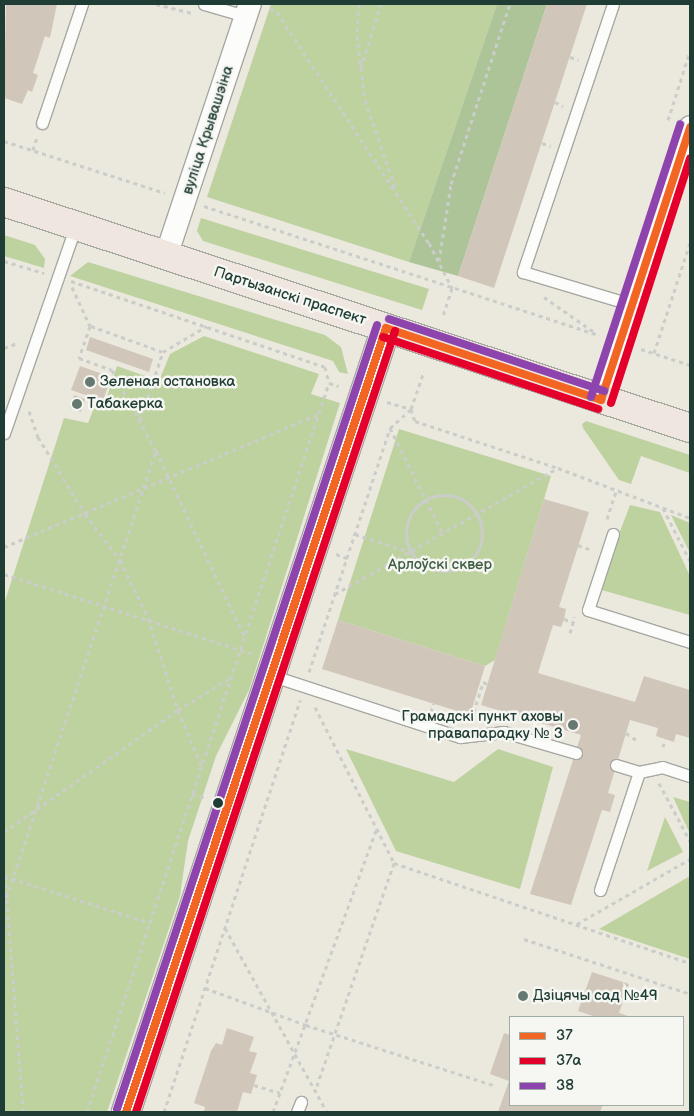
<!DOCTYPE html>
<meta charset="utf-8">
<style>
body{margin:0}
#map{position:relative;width:694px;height:1116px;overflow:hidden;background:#ebe8de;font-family:"Balsamiq Sans",sans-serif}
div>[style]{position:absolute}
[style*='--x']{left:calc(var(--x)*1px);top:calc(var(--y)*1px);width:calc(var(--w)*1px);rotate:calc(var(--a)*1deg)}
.green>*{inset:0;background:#bed29f}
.forest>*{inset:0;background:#adc499}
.building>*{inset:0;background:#d1c6ba}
.path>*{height:3px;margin-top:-1.5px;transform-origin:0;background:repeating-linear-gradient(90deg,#cbcdca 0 4px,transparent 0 8px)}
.path>.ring{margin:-1.5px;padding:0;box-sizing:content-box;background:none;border:3px solid #cbcdca;border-radius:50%}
.roads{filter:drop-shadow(1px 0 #a6a8a2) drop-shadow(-1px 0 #a6a8a2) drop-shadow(0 1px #a6a8a2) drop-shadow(0 -1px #a6a8a2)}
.service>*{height:11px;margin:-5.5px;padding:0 5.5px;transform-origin:5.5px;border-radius:5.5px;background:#fcfcfa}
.minor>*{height:22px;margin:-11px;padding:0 11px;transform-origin:11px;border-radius:11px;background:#fcfcfa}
.tertiary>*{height:28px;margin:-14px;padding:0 14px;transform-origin:14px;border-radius:14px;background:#fcfcfa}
.primary>*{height:28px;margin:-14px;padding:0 14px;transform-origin:14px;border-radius:14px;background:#eee6df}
.bus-1>*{height:8px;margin:-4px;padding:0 4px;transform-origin:4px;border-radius:4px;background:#f26522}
.bus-2>*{height:8px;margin:-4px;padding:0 4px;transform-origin:4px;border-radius:4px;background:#e4002b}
.bus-3>*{height:8px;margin:-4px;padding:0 4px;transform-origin:4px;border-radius:4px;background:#8e44ad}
.dots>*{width:14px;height:14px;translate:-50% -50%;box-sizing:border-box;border:2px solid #f6f6f2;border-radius:50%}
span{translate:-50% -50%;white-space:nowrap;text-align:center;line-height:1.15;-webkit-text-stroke:5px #f6f6f2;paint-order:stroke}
.street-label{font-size:15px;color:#1f3d34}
.poi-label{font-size:15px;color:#1f3d34}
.left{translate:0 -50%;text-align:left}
.right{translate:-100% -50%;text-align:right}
.park-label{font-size:15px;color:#3e5e42}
.frame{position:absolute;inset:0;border:5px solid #1f3d34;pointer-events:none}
.legend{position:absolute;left:509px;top:1016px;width:175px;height:90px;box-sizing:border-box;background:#f6f6f2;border:1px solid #a0aca6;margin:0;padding:6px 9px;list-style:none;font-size:15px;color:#1f3d34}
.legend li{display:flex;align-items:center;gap:10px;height:25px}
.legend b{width:25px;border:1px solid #a0aca6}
</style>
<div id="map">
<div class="green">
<div style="clip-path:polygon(271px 4px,497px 4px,409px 262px,207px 197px)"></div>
<div style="clip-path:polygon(201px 218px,429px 289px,422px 310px,203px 241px,197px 231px)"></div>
<div style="clip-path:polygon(4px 235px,35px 245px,45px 259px,44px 268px,4px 256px)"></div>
<div style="clip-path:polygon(88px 262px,325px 335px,341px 347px,348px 374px,339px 372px,333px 361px,70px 276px)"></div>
<div style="clip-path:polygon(204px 336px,319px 374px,311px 394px,340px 403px,249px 690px,216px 756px,188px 841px,180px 896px,107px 1112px,4px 1112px,4px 604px,64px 418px,88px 423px,96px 403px,104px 406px,117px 366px,159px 381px,170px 354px)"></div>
<div style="clip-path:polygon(586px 421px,690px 455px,690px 473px,641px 456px,631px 484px,619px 480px,583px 428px,582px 424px)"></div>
<div style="clip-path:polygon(399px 429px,551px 476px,495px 660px,485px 666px,338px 620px)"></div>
<div style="clip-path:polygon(630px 505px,660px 512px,690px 576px,690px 615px,598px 589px)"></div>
<div style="clip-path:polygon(671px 515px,690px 523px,690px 553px)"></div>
<div style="clip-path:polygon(346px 749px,454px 782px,498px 749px,553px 767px,520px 889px,396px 851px)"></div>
<div style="clip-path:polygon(673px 797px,690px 802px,690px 834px)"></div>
<div style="clip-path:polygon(665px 817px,683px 852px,647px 871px)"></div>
<div style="clip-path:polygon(690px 876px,690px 959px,599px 929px)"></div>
</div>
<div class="forest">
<div style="clip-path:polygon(497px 4px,547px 4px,458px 276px,409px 262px)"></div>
</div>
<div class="building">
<div style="clip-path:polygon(6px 4px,57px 4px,50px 38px,45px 36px,33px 73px,38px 75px,32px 92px,28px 90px,22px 104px,4px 98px)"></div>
<div style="clip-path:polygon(547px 4px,587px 4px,494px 288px,458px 276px)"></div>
<div style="clip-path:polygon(90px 337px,153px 359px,149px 372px,86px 350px)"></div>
<div style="clip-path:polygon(80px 366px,111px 377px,103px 401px,71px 390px)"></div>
<div style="clip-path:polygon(74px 395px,85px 399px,81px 412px,70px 408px)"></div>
<div style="clip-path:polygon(544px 499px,589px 512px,559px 607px,566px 609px,564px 619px,561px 627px,553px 625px,538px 673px,635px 702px,644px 676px,690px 690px,690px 738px,676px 734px,674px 742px,656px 736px,658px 728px,630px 720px,608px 793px,615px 795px,610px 812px,602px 810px,571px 905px,530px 894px,581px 735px,481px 705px)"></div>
<div style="clip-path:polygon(338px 620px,485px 666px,470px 715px,322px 669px)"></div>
<div style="clip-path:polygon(592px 972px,629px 984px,619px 1013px,631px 1017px,596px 1017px,578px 1011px)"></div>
<div style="clip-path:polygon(227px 1028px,254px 1037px,249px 1051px,257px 1053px,250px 1073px,257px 1075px,251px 1094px,243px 1092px,237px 1112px,204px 1112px,205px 1107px,194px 1103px,211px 1051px,216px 1043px,222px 1045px)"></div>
<div style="clip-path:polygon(504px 1033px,510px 1035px,510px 1105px,603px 1105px,600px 1112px,498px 1112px,509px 1081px,490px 1074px)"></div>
</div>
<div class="path">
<div style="--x:156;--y:4;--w:36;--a:14"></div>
<div style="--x:359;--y:4;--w:32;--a:94"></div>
<div style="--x:357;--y:36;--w:64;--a:82.9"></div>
<div style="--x:365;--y:100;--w:95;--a:71"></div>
<div style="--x:270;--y:9;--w:8;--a:23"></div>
<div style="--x:277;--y:12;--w:277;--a:56.7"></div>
<div style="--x:429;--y:243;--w:51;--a:62.9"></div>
<div style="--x:452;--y:288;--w:28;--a:108"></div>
<div style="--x:570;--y:57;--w:9;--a:18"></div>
<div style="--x:361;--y:68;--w:67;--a:-72.6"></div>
<div style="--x:555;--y:102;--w:9;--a:27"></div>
<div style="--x:668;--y:120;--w:72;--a:-72.3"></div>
<div style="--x:4;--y:141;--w:169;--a:17.9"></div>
<div style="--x:542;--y:143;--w:9;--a:18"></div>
<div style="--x:33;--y:150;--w:14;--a:-73"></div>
<div style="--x:204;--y:206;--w:416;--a:18.1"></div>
<div style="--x:4;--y:261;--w:42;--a:16.7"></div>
<div style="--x:439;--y:261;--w:78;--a:-81.1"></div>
<div style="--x:451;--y:184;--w:189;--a:-71.9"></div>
<div style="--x:71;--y:281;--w:268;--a:18.7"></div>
<div style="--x:325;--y:367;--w:16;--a:76"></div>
<div style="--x:329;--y:383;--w:10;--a:17"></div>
<div style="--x:72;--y:287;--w:43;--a:65.2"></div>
<div style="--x:90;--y:326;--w:34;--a:109"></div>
<div style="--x:79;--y:358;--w:35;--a:20"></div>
<div style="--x:112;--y:370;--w:92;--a:61.5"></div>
<div style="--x:156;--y:451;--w:207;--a:64.5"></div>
<div style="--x:544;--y:297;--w:61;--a:35"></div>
<div style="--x:91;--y:326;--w:77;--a:19.9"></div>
<div style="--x:4;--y:348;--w:14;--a:-21"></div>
<div style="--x:641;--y:349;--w:52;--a:18.1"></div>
<div style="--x:654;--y:353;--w:116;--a:-71.9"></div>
<div style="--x:387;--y:402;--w:25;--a:16"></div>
<div style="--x:411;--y:409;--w:13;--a:72"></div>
<div style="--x:415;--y:421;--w:151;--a:18.2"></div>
<div style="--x:558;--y:468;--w:141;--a:20.7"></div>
<div style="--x:29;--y:411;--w:28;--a:71"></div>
<div style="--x:38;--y:437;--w:90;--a:58.6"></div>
<div style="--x:85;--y:514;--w:58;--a:52.7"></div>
<div style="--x:120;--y:560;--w:64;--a:64.2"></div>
<div style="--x:148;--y:618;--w:97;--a:71.9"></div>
<div style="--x:178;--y:710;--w:60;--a:67.3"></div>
<div style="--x:140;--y:420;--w:72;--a:-71.3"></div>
<div style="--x:163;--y:352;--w:51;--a:-30.6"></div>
<div style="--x:390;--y:428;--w:119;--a:63.4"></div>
<div class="ring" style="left:406px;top:495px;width:73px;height:73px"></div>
<div style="--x:663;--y:508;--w:59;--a:63"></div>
<div style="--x:607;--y:519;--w:29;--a:-72"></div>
<div style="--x:355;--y:534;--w:58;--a:18.1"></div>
<div style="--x:578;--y:545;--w:15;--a:20"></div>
<div style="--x:4;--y:547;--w:340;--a:-22.9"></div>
<div style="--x:336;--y:554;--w:12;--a:20"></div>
<div style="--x:4;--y:574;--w:262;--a:17.8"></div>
<div style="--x:335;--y:594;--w:256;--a:-29.5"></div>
<div style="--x:564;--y:619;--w:10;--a:17"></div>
<div style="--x:570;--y:633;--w:17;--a:-73"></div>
<div style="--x:309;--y:672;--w:257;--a:-71.6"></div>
<div style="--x:390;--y:428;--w:28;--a:-42"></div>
<div style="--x:411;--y:409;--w:40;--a:-71.1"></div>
<div style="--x:315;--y:707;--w:175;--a:63.1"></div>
<div style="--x:394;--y:863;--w:241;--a:109.1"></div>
<div style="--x:431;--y:712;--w:9;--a:-72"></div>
<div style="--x:471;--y:720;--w:40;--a:-72"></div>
<div style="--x:483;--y:682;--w:5;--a:22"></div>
<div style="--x:626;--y:733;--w:14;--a:34"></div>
<div style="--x:663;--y:747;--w:8;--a:-76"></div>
<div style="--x:659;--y:783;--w:66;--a:61.9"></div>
<div style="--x:192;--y:794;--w:15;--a:16"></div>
<div style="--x:4;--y:832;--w:213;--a:-35"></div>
<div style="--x:178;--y:710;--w:60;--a:-31.3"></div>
<div style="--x:394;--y:863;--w:312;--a:18.7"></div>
<div style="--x:4;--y:876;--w:153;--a:17.8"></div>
<div style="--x:5;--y:876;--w:237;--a:85.6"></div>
<div style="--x:4;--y:905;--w:479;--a:-71.5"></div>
<div style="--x:577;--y:924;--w:130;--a:-29.9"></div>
<div style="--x:225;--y:928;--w:210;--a:61"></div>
<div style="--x:524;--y:939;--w:175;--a:18.3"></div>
<div style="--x:205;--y:988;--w:108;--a:20.1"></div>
<div style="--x:306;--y:1025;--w:196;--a:17.8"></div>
<div style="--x:254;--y:1085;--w:27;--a:17"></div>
<div style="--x:87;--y:1112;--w:768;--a:-71.64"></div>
<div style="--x:164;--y:1112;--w:434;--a:-71.7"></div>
<div style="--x:273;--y:1112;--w:300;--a:-69.9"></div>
</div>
<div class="roads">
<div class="service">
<div style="--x:204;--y:4;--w:43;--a:16.3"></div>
<div style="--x:613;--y:4;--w:283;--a:108.6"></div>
<div style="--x:523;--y:272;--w:115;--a:16.7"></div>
<div style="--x:42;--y:123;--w:126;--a:-71.4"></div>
<div style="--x:4;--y:433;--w:220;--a:-70.9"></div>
<div style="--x:613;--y:534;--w:80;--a:108.2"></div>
<div style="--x:588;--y:610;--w:107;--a:17.4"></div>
<div style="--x:270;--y:675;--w:200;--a:18.1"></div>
<div style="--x:460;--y:737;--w:44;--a:-6.5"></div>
<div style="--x:504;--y:732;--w:75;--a:16.3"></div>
<div style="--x:616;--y:765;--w:24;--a:17"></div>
<div style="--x:639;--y:772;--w:24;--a:-12"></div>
<div style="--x:662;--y:767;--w:29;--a:18"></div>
<div style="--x:600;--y:890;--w:124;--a:-71.7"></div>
<div style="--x:297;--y:1112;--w:11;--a:-68"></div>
</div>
<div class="minor">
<div style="--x:166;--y:256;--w:266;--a:-71.6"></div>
<div style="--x:601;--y:400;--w:287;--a:-71.9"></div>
</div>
<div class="tertiary">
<div style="--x:126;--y:1112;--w:826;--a:-71.65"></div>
</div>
<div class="primary">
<div style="--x:4;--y:202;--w:722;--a:18.23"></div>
</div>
</div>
<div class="bus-1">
<div style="--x:386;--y:328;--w:227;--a:18.5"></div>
<div style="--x:601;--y:400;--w:287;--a:-71.9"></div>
<div style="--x:126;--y:1112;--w:826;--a:-71.65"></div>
</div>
<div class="bus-2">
<div style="--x:383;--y:337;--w:227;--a:18.5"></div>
<div style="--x:611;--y:403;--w:257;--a:-72.1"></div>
<div style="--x:136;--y:1112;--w:823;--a:-71.65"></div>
</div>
<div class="bus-3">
<div style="--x:389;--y:319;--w:227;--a:18.5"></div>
<div style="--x:591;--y:397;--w:287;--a:-71.9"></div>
<div style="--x:117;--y:1109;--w:826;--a:-71.65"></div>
</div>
<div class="dots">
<div style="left:90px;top:382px;background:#667970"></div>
<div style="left:77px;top:404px;background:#667970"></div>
<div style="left:573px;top:725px;background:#667970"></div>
<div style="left:218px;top:803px;background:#1f3d34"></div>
<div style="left:523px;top:996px;background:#667970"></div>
</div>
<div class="street-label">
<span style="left:208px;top:130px;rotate:-72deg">вуліца Крывашэіна</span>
<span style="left:290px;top:296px;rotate:18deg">Партызанскі праспект</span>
</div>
<div class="poi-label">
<span class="left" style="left:100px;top:382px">Зеленая остановка</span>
<span class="left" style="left:87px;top:404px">Табакерка</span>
<span class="right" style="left:563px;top:725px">Грамадскі пункт аховы<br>правапарадку № 3</span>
<span class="left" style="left:533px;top:996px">Дзіцячы сад №49</span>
</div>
<div class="park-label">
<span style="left:440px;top:565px">Арлоўскі сквер</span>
</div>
<div class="frame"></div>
<ul class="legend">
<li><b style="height:6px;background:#f26522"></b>37</li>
<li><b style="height:6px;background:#e4002b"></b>37а</li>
<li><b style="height:6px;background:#8e44ad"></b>38</li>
</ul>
</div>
